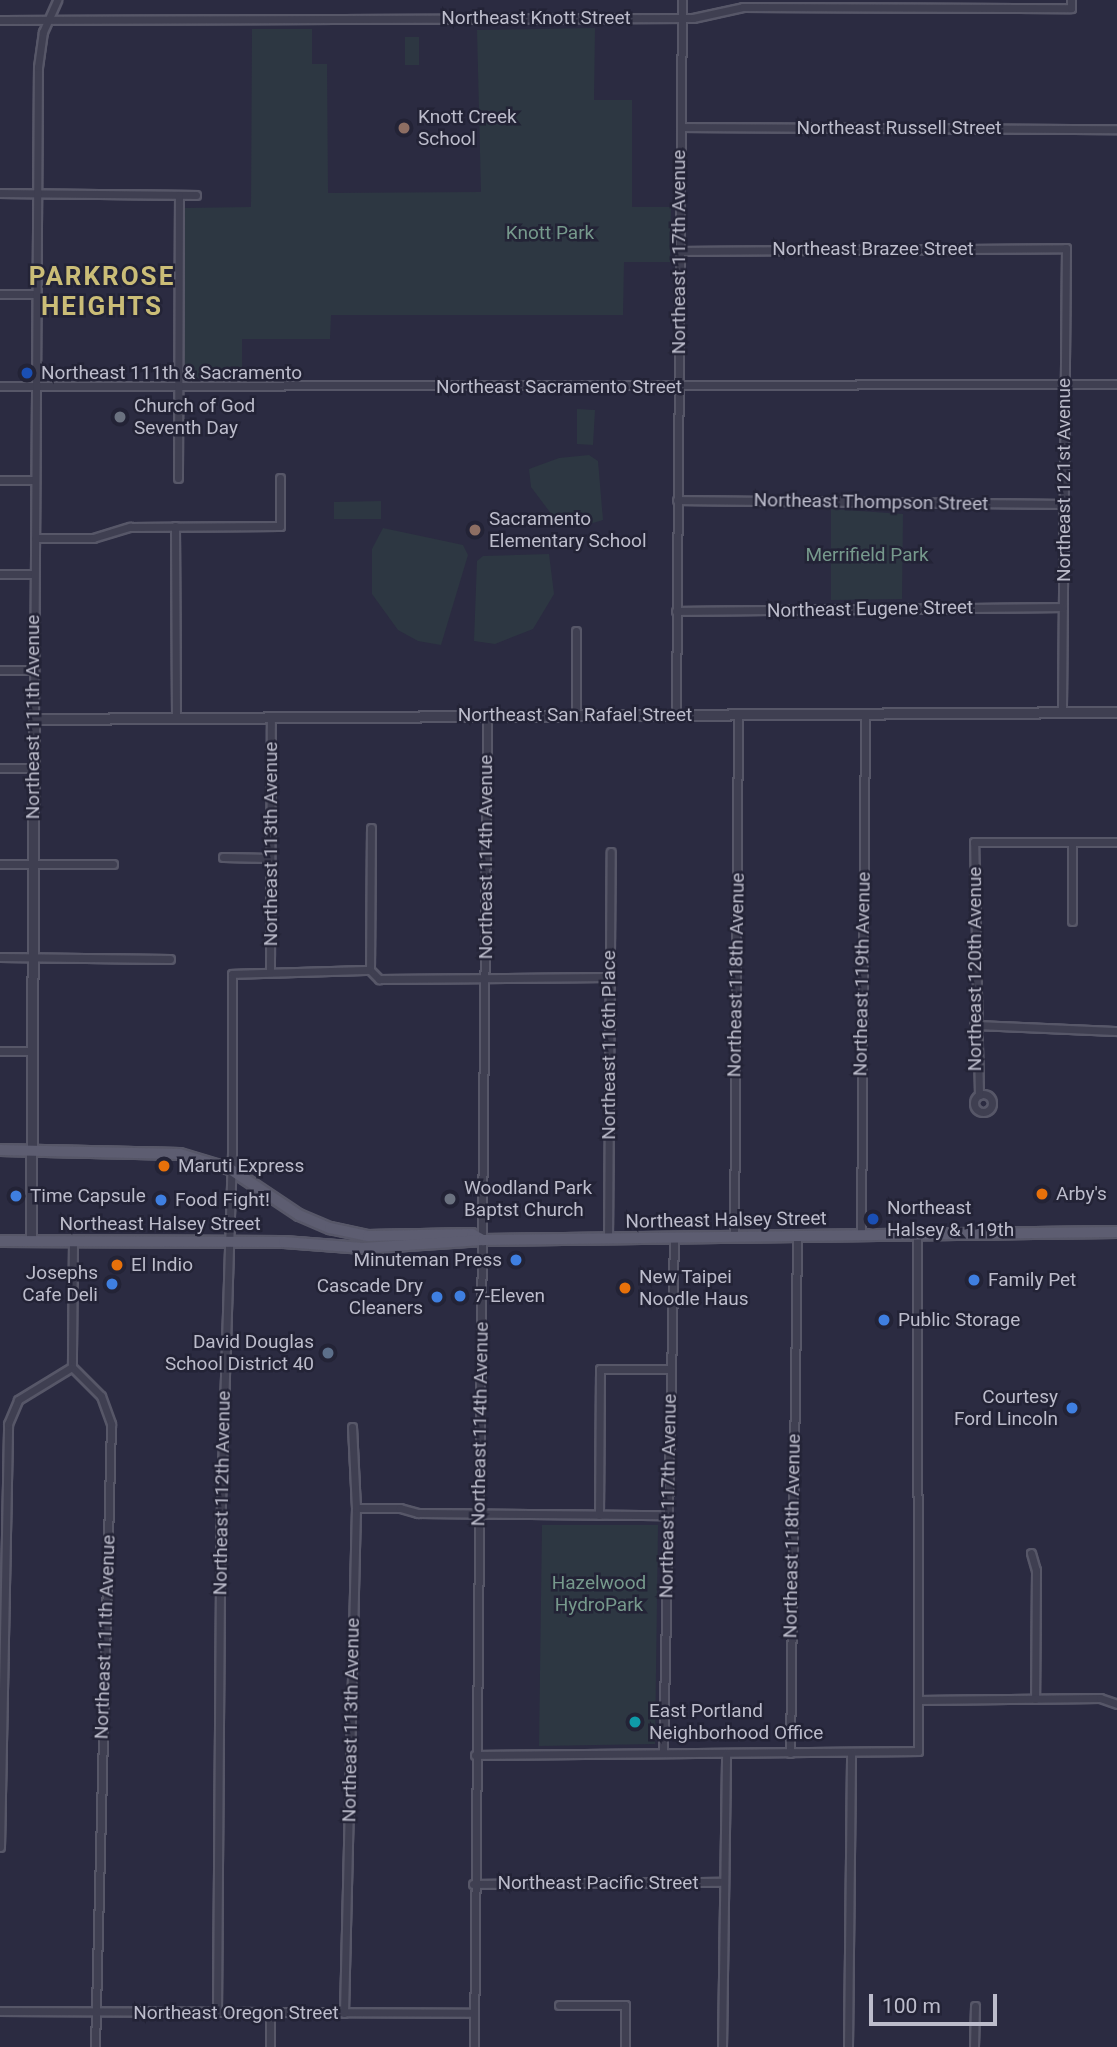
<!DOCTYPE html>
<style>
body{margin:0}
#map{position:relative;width:1117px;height:2047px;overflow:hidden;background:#2b2b41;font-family:Roboto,sans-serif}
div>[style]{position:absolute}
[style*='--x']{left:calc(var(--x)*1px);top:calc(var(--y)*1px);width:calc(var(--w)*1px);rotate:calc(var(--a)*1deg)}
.green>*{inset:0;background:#2d3742}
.roads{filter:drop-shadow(2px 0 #575768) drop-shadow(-2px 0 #575768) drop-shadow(0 2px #575768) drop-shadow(0 -2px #575768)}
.minor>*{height:7px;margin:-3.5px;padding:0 3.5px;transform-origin:3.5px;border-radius:3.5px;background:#3f3f51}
.minor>.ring{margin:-3.5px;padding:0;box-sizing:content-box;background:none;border:7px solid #3f3f51;border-radius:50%}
.tertiary>*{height:9px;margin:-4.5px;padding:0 4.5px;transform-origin:4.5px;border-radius:4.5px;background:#3f3f51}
.primary>*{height:10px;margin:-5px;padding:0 5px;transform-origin:5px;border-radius:5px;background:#5d5d71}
.dots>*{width:19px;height:19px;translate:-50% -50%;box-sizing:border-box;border:4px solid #232336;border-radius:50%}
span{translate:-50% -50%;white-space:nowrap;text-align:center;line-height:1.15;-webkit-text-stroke:5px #232336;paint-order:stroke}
.street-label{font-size:19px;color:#bcbccb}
.poi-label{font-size:19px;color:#bcbccb}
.left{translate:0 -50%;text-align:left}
.right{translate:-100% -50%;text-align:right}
.park-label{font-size:19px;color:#76998c}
.district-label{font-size:26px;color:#cbbd77;font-weight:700;letter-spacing:2px}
.scale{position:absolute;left:869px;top:1994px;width:128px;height:32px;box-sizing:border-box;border:4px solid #bcbccb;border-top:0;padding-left:9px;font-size:21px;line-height:24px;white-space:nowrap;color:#bcbccb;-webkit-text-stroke:5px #232336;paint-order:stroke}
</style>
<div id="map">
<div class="green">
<div style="clip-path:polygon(595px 28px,594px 100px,632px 100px,632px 207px,671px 207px,670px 262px,624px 262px,623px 315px,331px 315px,330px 339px,242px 339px,242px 378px,183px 378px,184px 208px,251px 207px,252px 29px,312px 29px,312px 64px,327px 64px,328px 193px,481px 192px,477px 30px)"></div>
<div style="clip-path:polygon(405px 37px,419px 37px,419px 65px,405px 65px)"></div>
<div style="clip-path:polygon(577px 409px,595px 410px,593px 445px,577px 444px)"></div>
<div style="clip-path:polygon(589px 455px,598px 461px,603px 520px,586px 525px,552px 515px,531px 487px,529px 469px,559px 458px)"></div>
<div style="clip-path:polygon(381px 501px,381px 519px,334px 519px,334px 502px)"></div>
<div style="clip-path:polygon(831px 509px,903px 514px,902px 599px,831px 600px)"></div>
<div style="clip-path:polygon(383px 528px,463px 545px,468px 555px,441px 645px,418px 641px,398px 630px,372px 594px,372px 549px)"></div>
<div style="clip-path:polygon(549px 554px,554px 594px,533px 629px,495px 644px,474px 641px,477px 561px,483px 556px)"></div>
<div style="clip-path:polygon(542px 1525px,658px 1525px,655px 1744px,539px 1746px)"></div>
</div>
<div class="roads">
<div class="minor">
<div style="--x:0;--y:20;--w:693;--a:-0.17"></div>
<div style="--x:693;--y:18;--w:51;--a:-12.4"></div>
<div style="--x:743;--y:7;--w:328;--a:0.2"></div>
<div style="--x:1071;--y:8;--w:8;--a:-90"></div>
<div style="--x:681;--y:127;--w:436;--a:0.3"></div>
<div style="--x:0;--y:193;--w:196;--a:0.6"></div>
<div style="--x:680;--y:251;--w:386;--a:-0.4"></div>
<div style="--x:1066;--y:248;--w:464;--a:90.5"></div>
<div style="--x:0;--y:294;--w:36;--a:0"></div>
<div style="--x:0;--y:386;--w:1117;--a:-0.1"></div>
<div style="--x:178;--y:478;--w:283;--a:-89.8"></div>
<div style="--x:0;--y:480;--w:35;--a:0"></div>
<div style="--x:677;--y:500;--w:387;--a:0.6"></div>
<div style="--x:175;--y:526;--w:192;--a:89.7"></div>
<div style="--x:35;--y:538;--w:58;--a:0"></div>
<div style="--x:93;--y:538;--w:39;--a:-17"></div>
<div style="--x:130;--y:527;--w:150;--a:-0.4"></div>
<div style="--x:280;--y:526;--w:48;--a:-90"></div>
<div style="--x:0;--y:574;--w:34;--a:0"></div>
<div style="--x:676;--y:611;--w:387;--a:-0.6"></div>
<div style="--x:576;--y:631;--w:84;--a:90"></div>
<div style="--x:0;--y:670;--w:34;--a:0"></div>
<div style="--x:676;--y:714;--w:714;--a:-89.52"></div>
<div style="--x:34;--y:719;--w:652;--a:-89.65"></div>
<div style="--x:38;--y:67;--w:35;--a:-82"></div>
<div style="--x:43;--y:32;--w:35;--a:-66"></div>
<div style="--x:0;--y:768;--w:33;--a:0"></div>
<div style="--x:1072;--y:842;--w:79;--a:90"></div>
<div style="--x:223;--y:857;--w:47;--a:1.2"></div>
<div style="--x:0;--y:864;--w:113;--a:0"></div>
<div style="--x:0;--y:957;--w:170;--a:0.7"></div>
<div style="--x:270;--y:970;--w:253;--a:-89.8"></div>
<div style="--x:370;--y:970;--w:13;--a:45"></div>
<div style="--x:379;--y:979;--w:230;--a:-0.5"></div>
<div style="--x:370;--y:970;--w:142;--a:-89.6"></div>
<div style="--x:974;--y:1025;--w:143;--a:2.4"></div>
<div style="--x:0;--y:1051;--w:31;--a:0"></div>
<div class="ring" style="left:974px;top:1094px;width:11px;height:11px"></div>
<div style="--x:979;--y:1095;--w:253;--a:-91.1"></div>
<div style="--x:974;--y:842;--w:143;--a:0"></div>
<div style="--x:861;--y:1235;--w:522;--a:-89.56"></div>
<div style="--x:734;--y:1237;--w:523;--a:-89.56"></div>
<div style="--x:608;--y:1239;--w:387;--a:-89.6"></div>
<div style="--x:73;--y:1241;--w:126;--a:90.5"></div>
<div style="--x:72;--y:1367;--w:41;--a:45"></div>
<div style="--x:101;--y:1396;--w:30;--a:70"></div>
<div style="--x:111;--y:1424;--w:623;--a:91.47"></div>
<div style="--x:356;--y:1508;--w:44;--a:0"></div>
<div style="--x:400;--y:1508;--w:19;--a:16"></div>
<div style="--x:418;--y:1513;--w:250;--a:0.5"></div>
<div style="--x:599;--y:1515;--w:146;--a:-89.6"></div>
<div style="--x:600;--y:1369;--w:69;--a:0"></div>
<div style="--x:1031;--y:1553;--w:18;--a:74"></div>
<div style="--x:1036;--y:1570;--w:129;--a:90.4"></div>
<div style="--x:918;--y:1700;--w:182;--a:-0.6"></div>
<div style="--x:1100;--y:1698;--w:18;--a:19"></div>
<div style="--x:663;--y:1753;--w:515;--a:-88.78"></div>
<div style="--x:790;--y:1753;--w:517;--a:-89.22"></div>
<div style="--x:475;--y:1755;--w:443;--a:-0.5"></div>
<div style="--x:918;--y:1751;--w:516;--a:-90.11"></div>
<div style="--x:0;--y:1847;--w:423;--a:-88.9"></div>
<div style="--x:8;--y:1424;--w:26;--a:-67"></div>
<div style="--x:18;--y:1400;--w:63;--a:-31.4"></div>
<div style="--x:473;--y:1884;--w:251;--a:-0.5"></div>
<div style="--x:559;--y:2005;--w:66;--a:0"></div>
<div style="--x:625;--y:2005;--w:42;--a:90"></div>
<div style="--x:0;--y:2011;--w:473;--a:0.2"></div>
<div style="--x:217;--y:2012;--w:477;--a:-89.6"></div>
<div style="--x:220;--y:1535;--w:383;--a:-88.2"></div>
<div style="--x:232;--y:1152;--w:178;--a:-90"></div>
<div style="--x:232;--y:974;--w:138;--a:-1.7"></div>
<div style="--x:344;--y:2013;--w:505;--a:-88.64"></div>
<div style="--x:356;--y:1508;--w:81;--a:-92.8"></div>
<div style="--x:270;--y:2047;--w:35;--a:-90"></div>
<div style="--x:474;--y:2047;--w:1331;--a:-89.44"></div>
<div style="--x:722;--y:2047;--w:294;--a:-89.2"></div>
<div style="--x:848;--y:2047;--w:295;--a:-89.4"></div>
<div style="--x:974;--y:2047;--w:41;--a:-88.6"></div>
</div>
<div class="tertiary">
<div style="--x:31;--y:1241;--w:522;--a:-89.67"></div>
<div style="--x:34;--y:719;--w:1083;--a:-0.37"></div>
</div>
<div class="primary">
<div style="--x:0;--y:1150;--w:180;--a:1.3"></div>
<div style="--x:180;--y:1154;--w:52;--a:16.7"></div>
<div style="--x:230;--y:1169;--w:83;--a:33.7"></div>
<div style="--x:299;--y:1215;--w:34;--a:23"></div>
<div style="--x:330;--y:1228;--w:39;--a:12"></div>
<div style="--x:368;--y:1236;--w:104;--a:-1.1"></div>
<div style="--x:472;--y:1234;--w:13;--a:29"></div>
<div style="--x:0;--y:1241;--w:284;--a:0.2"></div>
<div style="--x:284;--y:1242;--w:79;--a:4.3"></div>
<div style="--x:363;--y:1248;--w:120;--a:-3.8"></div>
<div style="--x:483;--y:1240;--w:634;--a:-0.72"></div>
</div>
</div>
<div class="dots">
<div style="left:404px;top:128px;background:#8d6e63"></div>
<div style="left:27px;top:373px;background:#1a4fb4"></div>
<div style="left:120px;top:417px;background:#6b7280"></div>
<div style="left:475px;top:530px;background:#8d6e63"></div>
<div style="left:164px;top:1166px;background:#e8710a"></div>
<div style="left:1042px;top:1194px;background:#e8710a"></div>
<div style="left:16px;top:1196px;background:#3f7fe0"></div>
<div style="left:450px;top:1199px;background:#6b7280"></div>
<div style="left:161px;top:1200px;background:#3f7fe0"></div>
<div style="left:873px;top:1219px;background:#1a4fb4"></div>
<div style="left:516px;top:1260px;background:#3f7fe0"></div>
<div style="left:117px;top:1265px;background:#e8710a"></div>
<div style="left:974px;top:1280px;background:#3f7fe0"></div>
<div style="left:112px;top:1284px;background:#3f7fe0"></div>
<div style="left:625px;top:1288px;background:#e8710a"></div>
<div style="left:460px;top:1296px;background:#3f7fe0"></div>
<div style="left:437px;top:1297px;background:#3f7fe0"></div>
<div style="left:884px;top:1320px;background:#3f7fe0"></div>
<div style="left:328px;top:1353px;background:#5c6f8a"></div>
<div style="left:1072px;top:1408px;background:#3f7fe0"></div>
<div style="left:635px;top:1722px;background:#0f9aa8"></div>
</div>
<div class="street-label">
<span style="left:536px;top:18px">Northeast Knott Street</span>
<span style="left:899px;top:128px">Northeast Russell Street</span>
<span style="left:873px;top:249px">Northeast Brazee Street</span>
<span style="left:679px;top:252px;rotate:-90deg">Northeast 117th Avenue</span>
<span style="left:559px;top:387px">Northeast Sacramento Street</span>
<span style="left:1064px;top:480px;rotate:-90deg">Northeast 121st Avenue</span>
<span style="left:871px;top:502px;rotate:1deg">Northeast Thompson Street</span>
<span style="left:870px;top:609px;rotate:-1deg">Northeast Eugene Street</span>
<span style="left:575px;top:715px">Northeast San Rafael Street</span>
<span style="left:33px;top:717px;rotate:-90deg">Northeast 111th Avenue</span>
<span style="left:271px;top:844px;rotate:-90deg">Northeast 113th Avenue</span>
<span style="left:486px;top:857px;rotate:-90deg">Northeast 114th Avenue</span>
<span style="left:975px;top:969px;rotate:-90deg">Northeast 120th Avenue</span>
<span style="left:862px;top:974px;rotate:-89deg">Northeast 119th Avenue</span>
<span style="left:736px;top:975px;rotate:-89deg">Northeast 118th Avenue</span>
<span style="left:609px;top:1045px;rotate:-90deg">Northeast 116th Place</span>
<span style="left:726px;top:1220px;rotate:-1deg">Northeast Halsey Street</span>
<span style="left:160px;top:1224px">Northeast Halsey Street</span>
<span style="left:480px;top:1424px;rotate:-89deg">Northeast 114th Avenue</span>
<span style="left:222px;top:1493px;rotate:-89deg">Northeast 112th Avenue</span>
<span style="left:668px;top:1496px;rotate:-89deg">Northeast 117th Avenue</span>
<span style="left:792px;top:1536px;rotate:-89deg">Northeast 118th Avenue</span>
<span style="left:105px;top:1637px;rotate:-88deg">Northeast 111th Avenue</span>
<span style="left:351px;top:1720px;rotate:-89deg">Northeast 113th Avenue</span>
<span style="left:598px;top:1883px">Northeast Pacific Street</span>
<span style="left:236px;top:2013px">Northeast Oregon Street</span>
</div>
<div class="poi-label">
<span class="left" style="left:418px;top:128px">Knott Creek<br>School</span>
<span class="left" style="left:41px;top:373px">Northeast 111th &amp; Sacramento</span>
<span class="left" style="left:134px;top:417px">Church of God<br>Seventh Day</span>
<span class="left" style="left:489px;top:530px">Sacramento<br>Elementary School</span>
<span class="left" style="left:178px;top:1166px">Maruti Express</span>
<span class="left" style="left:464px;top:1199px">Woodland Park<br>Baptst Church</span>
<span class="left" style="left:1056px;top:1194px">Arby's</span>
<span class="left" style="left:30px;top:1196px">Time Capsule</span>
<span class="left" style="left:175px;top:1200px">Food Fight!</span>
<span class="left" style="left:887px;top:1219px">Northeast<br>Halsey &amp; 119th</span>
<span class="right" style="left:502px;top:1260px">Minuteman Press</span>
<span class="left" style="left:131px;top:1265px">El Indio</span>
<span class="right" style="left:98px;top:1284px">Josephs<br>Cafe Deli</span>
<span class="left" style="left:639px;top:1288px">New Taipei<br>Noodle Haus</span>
<span class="left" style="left:988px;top:1280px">Family Pet</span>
<span class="right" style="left:423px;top:1297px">Cascade Dry<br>Cleaners</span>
<span class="left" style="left:474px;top:1296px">7-Eleven</span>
<span class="left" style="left:898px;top:1320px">Public Storage</span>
<span class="right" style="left:314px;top:1353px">David Douglas<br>School District 40</span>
<span class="right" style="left:1058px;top:1408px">Courtesy<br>Ford Lincoln</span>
<span class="left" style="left:649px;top:1722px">East Portland<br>Neighborhood Office</span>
</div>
<div class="park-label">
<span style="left:550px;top:233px">Knott Park</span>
<span style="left:867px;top:555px">Merrifield Park</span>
<span style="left:599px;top:1594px">Hazelwood<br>HydroPark</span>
</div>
<div class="district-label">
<span style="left:102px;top:292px">PARKROSE<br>HEIGHTS</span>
</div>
<div class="scale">100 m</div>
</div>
